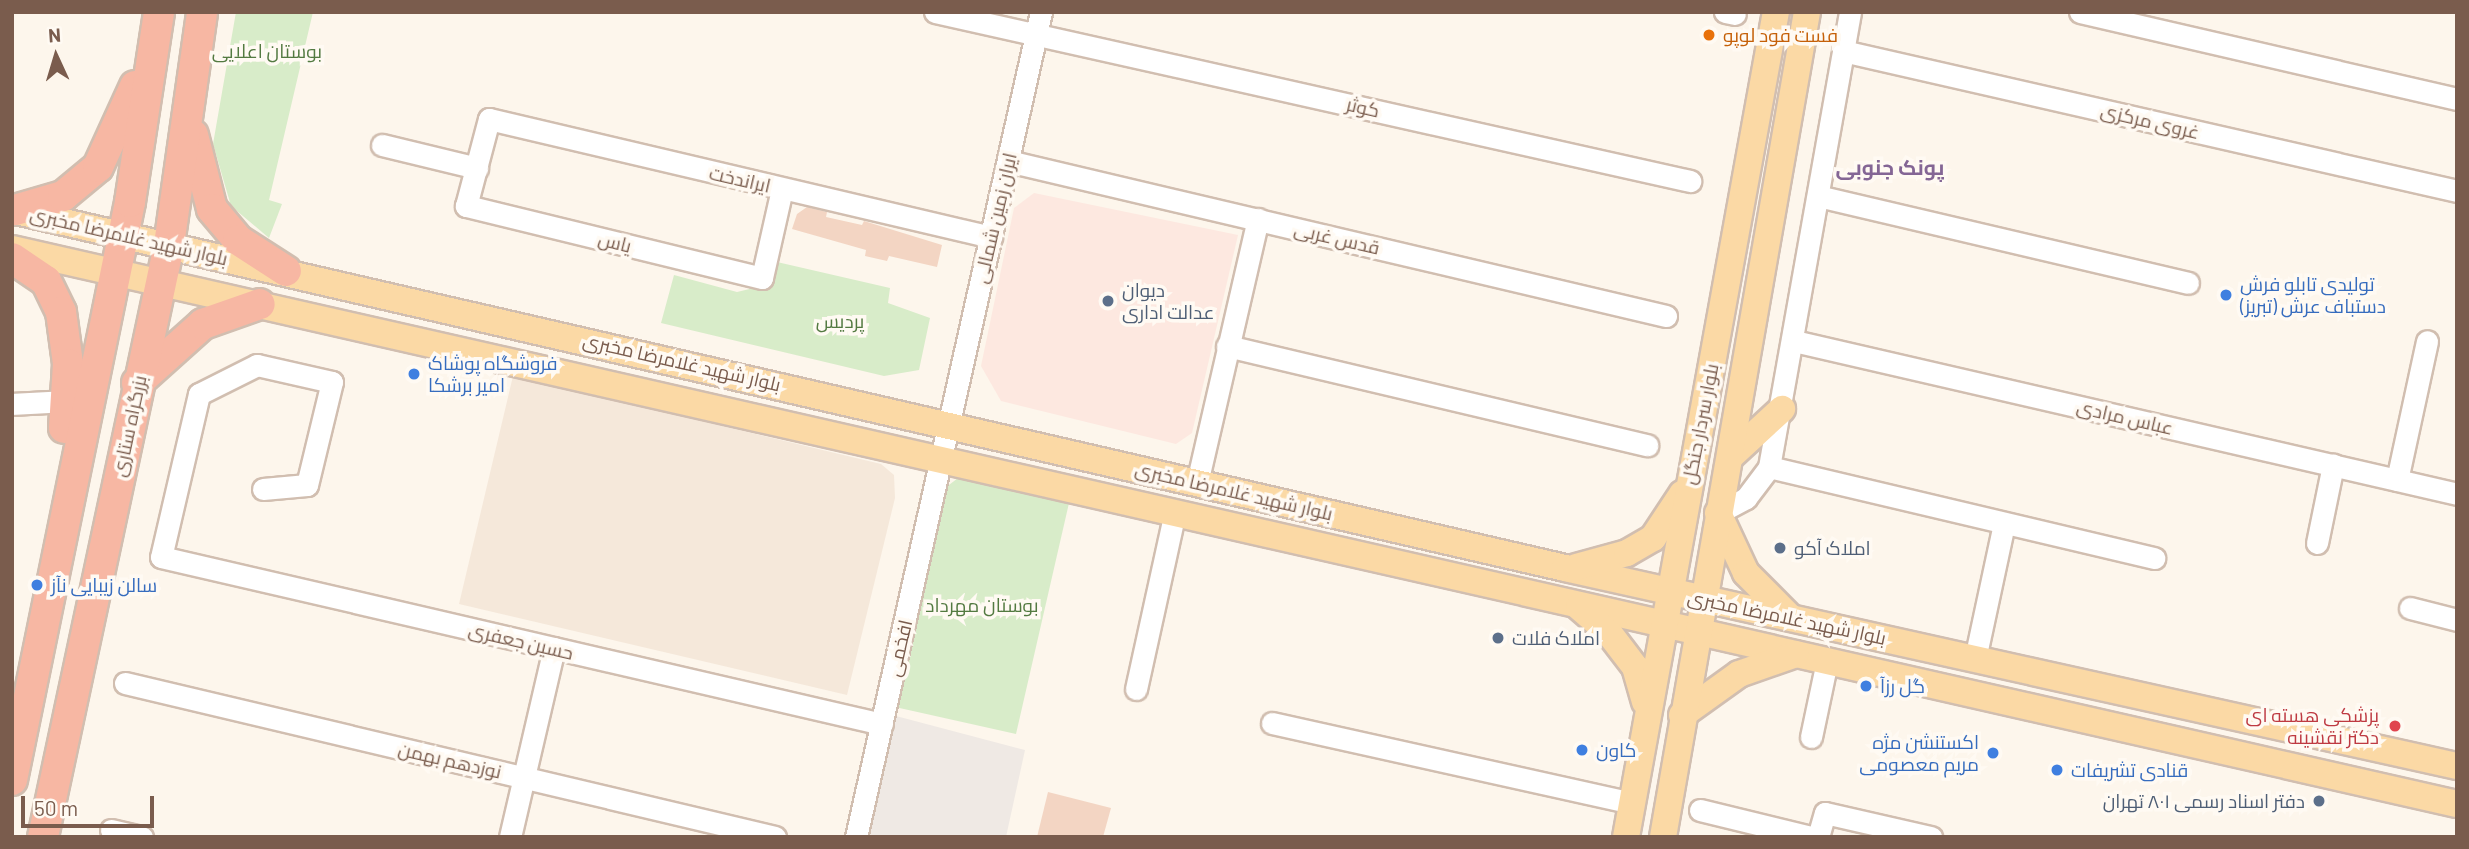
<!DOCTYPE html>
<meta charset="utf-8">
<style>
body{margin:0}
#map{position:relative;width:2469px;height:849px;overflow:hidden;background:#fdf6ec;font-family:Barlow,Cairo,sans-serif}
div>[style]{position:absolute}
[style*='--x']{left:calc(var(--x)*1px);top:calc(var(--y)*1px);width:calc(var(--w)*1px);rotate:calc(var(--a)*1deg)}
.residential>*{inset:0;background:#f5e8da}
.commercial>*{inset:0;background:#fde8e0}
.industrial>*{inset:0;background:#efe9e4}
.green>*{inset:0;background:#d8ecc9}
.building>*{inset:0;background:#f3d5c3}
.roads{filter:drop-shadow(2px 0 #d1beb0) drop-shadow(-2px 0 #d1beb0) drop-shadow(0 2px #d1beb0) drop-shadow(0 -2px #d1beb0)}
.minor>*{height:21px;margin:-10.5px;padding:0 10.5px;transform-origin:10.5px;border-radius:10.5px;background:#fff}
.major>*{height:26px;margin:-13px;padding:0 13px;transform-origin:13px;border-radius:13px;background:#fbd9a5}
.highway>*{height:30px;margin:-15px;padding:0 15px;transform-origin:15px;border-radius:15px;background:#f7b7a3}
.dots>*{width:19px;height:19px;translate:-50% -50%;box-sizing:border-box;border:4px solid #fffaf3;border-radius:50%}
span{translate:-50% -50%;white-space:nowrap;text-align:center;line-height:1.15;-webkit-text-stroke:7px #fffaf3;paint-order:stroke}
.food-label{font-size:19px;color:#c56008}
.left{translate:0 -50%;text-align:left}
.park-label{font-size:19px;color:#537a41}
.street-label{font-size:19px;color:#7a5c4d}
.shop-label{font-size:19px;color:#366cbe}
.right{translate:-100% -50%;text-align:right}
.service-label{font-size:19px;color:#4e5e75}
.health-label{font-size:19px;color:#be3a42}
.neighbourhood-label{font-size:21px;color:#846695;font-weight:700}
.frame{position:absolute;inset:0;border:14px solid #7a5c4d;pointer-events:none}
.north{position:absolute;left:21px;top:21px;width:70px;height:70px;-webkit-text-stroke:5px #fffaf3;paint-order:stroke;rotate:356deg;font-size:19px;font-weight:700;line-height:28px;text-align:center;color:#7a5c4d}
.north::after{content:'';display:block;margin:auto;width:24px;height:32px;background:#7a5c4d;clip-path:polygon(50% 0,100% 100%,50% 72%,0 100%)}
.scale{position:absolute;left:21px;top:796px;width:133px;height:32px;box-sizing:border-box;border:4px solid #7a5c4d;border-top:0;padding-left:9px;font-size:21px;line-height:24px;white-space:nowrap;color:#7a5c4d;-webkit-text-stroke:5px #fffaf3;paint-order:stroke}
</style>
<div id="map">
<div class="residential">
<div style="clip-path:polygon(513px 376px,881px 464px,894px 475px,895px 498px,847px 695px,459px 604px)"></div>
</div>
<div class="commercial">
<div style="clip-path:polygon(1034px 193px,1238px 235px,1192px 433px,1176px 444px,1001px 401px,981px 366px,1014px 208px)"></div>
</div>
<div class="industrial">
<div style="clip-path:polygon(896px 716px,1025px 750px,1006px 837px,869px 837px)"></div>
</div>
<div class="green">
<div style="clip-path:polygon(236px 12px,313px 12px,269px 200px,282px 204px,269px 238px,231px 206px,213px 144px)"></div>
<div style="clip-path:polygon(777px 262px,890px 288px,888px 303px,930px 318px,919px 370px,884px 376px,661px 323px,674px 275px,737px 292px,770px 284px)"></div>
<div style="clip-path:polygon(958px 478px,1069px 503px,1016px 734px,895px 707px,945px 488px)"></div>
</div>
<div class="building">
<div style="clip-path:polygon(807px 207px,827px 212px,826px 217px,862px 225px,864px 221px,942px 245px,937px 267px,889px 256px,887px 261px,865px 256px,866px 250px,792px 229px,797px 214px)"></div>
<div style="clip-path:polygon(1048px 792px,1111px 808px,1103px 837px,1037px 837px)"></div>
</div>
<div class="roads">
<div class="minor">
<div style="--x:935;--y:12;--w:774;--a:12.62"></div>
<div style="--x:1725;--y:12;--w:10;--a:11"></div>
<div style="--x:2080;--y:12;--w:387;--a:13"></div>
<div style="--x:1843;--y:51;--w:630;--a:12.84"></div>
<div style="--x:382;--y:145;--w:98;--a:13.6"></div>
<div style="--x:1008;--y:161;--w:676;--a:13.26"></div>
<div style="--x:782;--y:189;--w:91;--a:102.7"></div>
<div style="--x:762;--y:278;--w:305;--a:-166.3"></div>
<div style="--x:466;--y:206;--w:90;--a:-75.2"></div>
<div style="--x:489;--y:119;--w:516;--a:13.23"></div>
<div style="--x:1818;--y:196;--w:380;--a:13.2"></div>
<div style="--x:1794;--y:341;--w:680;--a:12.99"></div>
<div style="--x:1227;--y:346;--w:432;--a:13.3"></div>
<div style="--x:12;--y:404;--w:54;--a:-3.2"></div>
<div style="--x:1769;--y:467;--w:396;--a:13.3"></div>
<div style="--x:2397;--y:480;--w:142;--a:-77.8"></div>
<div style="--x:1197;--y:483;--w:271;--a:-77"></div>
<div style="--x:263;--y:489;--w:44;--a:-5.2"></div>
<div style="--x:307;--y:485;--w:106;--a:-76.4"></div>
<div style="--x:332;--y:382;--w:77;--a:-167.2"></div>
<div style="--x:257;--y:365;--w:65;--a:153.4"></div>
<div style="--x:199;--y:394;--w:167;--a:103.1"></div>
<div style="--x:161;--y:557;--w:740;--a:13.04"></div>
<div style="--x:1718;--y:513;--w:32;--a:-28"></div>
<div style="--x:1746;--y:498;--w:39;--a:-53"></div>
<div style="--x:1769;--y:467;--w:462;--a:-79.9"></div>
<div style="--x:2317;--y:543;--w:80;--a:-78.4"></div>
<div style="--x:2410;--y:608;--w:49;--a:14.3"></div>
<div style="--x:1975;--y:659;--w:138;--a:-77.9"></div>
<div style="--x:125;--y:683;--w:668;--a:13.33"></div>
<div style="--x:1136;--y:689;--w:181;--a:-77.6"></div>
<div style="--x:1272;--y:723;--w:369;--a:12.5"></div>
<div style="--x:1811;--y:737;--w:78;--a:-78.1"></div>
<div style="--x:1700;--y:810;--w:114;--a:13.7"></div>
<div style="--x:111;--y:830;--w:32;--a:13"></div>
<div style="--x:510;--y:837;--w:194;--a:-76.9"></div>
<div style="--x:856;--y:837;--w:845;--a:-77.36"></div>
<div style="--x:1818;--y:837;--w:25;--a:-74"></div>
<div style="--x:1825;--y:813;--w:109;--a:12.8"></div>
</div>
<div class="major">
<div style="--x:12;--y:210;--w:1594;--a:12.98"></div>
<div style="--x:1565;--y:568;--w:914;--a:12.52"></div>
<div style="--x:12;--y:249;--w:2507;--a:12.79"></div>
<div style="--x:1730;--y:457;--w:71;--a:-42.7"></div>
<div style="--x:1718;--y:513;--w:66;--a:65"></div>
<div style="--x:1746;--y:573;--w:62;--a:45"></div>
<div style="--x:1576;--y:567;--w:53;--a:-15.4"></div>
<div style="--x:1627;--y:553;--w:30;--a:-30"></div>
<div style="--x:1653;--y:538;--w:53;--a:-56.6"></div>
<div style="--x:1579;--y:607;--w:40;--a:41"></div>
<div style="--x:1609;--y:633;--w:43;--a:52.6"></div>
<div style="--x:1635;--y:667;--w:36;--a:74"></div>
<div style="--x:1682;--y:715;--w:70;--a:-35.7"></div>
<div style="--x:1739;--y:674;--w:60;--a:-19.3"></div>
<div style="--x:1626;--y:837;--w:839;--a:-79.7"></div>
<div style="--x:1663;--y:837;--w:837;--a:-80.1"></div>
</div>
<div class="highway">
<div style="--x:193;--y:135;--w:76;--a:75.6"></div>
<div style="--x:212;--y:209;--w:40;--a:50"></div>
<div style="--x:238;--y:240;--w:57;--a:32.9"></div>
<div style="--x:15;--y:210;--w:50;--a:-16.3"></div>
<div style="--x:63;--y:196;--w:45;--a:-39.6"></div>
<div style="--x:98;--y:167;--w:89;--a:-65.4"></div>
<div style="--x:12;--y:258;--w:41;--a:34.1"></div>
<div style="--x:46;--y:281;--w:34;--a:64"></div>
<div style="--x:61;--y:312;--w:52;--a:82.3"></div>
<div style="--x:68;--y:364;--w:64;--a:93.6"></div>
<div style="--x:137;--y:383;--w:89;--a:-41.8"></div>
<div style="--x:203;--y:324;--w:60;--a:-19.3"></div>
<div style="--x:12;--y:780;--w:590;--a:-78.46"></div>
<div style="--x:130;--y:202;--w:192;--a:-81.3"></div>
<div style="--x:43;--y:837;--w:605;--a:-77.98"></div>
<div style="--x:169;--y:245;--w:235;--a:-81.9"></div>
</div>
</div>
<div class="dots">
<div style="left:1709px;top:35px;background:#e8710a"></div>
<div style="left:2226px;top:295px;background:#3f7fe0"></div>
<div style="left:1108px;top:301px;background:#5c6f8a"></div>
<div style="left:414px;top:374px;background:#3f7fe0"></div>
<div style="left:1780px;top:548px;background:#5c6f8a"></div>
<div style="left:37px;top:585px;background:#3f7fe0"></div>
<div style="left:1498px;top:638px;background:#5c6f8a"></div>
<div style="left:1866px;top:686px;background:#3f7fe0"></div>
<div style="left:2395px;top:726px;background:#e0444e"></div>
<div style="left:1582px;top:750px;background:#3f7fe0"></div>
<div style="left:1993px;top:753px;background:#3f7fe0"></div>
<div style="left:2057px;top:770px;background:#3f7fe0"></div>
<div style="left:2319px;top:801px;background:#5c6f8a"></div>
</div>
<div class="food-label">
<span class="left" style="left:1723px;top:35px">فست فود لوپو</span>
</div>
<div class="park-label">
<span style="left:267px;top:51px">بوستان اعلایی</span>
<span style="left:840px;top:321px">پردیس</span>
<span style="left:982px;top:605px">بوستان مهرداد</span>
</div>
<div class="street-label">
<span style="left:1363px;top:107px;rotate:13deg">کوثر</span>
<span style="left:2150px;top:121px;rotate:13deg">غروی مرکزی</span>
<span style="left:740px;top:179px;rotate:13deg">ایراندخت</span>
<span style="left:995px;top:218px;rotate:-77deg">ایران زمین شمالی</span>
<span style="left:129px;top:236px;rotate:13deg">بلوار شهید غلامرضا مخبری</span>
<span style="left:1337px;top:238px;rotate:13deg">قدس غربی</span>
<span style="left:615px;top:242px;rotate:14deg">یاس</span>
<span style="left:682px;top:362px;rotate:13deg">بلوار شهید غلامرضا مخبری</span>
<span style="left:2125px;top:417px;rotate:13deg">عباس مرادی</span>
<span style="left:1700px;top:424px;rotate:-79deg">بلوار سردار جنگل</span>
<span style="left:129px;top:426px;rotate:-78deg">بزرگراه ستاری</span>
<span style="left:1234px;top:491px;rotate:13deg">بلوار شهید غلامرضا مخبری</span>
<span style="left:1787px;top:617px;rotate:12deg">بلوار شهید غلامرضا مخبری</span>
<span style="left:521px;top:641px;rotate:13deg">حسین جعفری</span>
<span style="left:899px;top:648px;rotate:-77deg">افخمی</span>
<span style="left:450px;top:760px;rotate:13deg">نوزدهم بهمن</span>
</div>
<div class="shop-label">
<span class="left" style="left:2240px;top:295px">تولیدی تابلو فرش<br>دستباف عرش (تبریز)</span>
<span class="left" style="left:428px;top:374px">فروشگاه پوشاک<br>امیر برشکا</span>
<span class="left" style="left:51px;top:585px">سالن زیبایی نآز</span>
<span class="left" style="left:1880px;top:686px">گل رزآ</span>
<span class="right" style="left:1979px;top:753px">اکستنشن مژه<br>مریم معصومی</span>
<span class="left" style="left:1596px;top:750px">کاون</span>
<span class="left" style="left:2071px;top:770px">قنادی تشریفات</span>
</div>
<div class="service-label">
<span class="left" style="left:1122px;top:301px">دیوان<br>عدالت اداری</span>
<span class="left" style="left:1794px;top:548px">املاک آکو</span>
<span class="left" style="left:1512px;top:638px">املاک فلات</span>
<span class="right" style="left:2305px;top:801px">دفتر اسناد رسمی ۸۰۱ تهران</span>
</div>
<div class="health-label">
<span class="right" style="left:2379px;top:726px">پزشکی هسته ای<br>دکتر نقشینه</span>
</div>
<div class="neighbourhood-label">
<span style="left:1890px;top:167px">پونک جنوبی</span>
</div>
<div class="frame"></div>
<div class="north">N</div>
<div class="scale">50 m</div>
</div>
